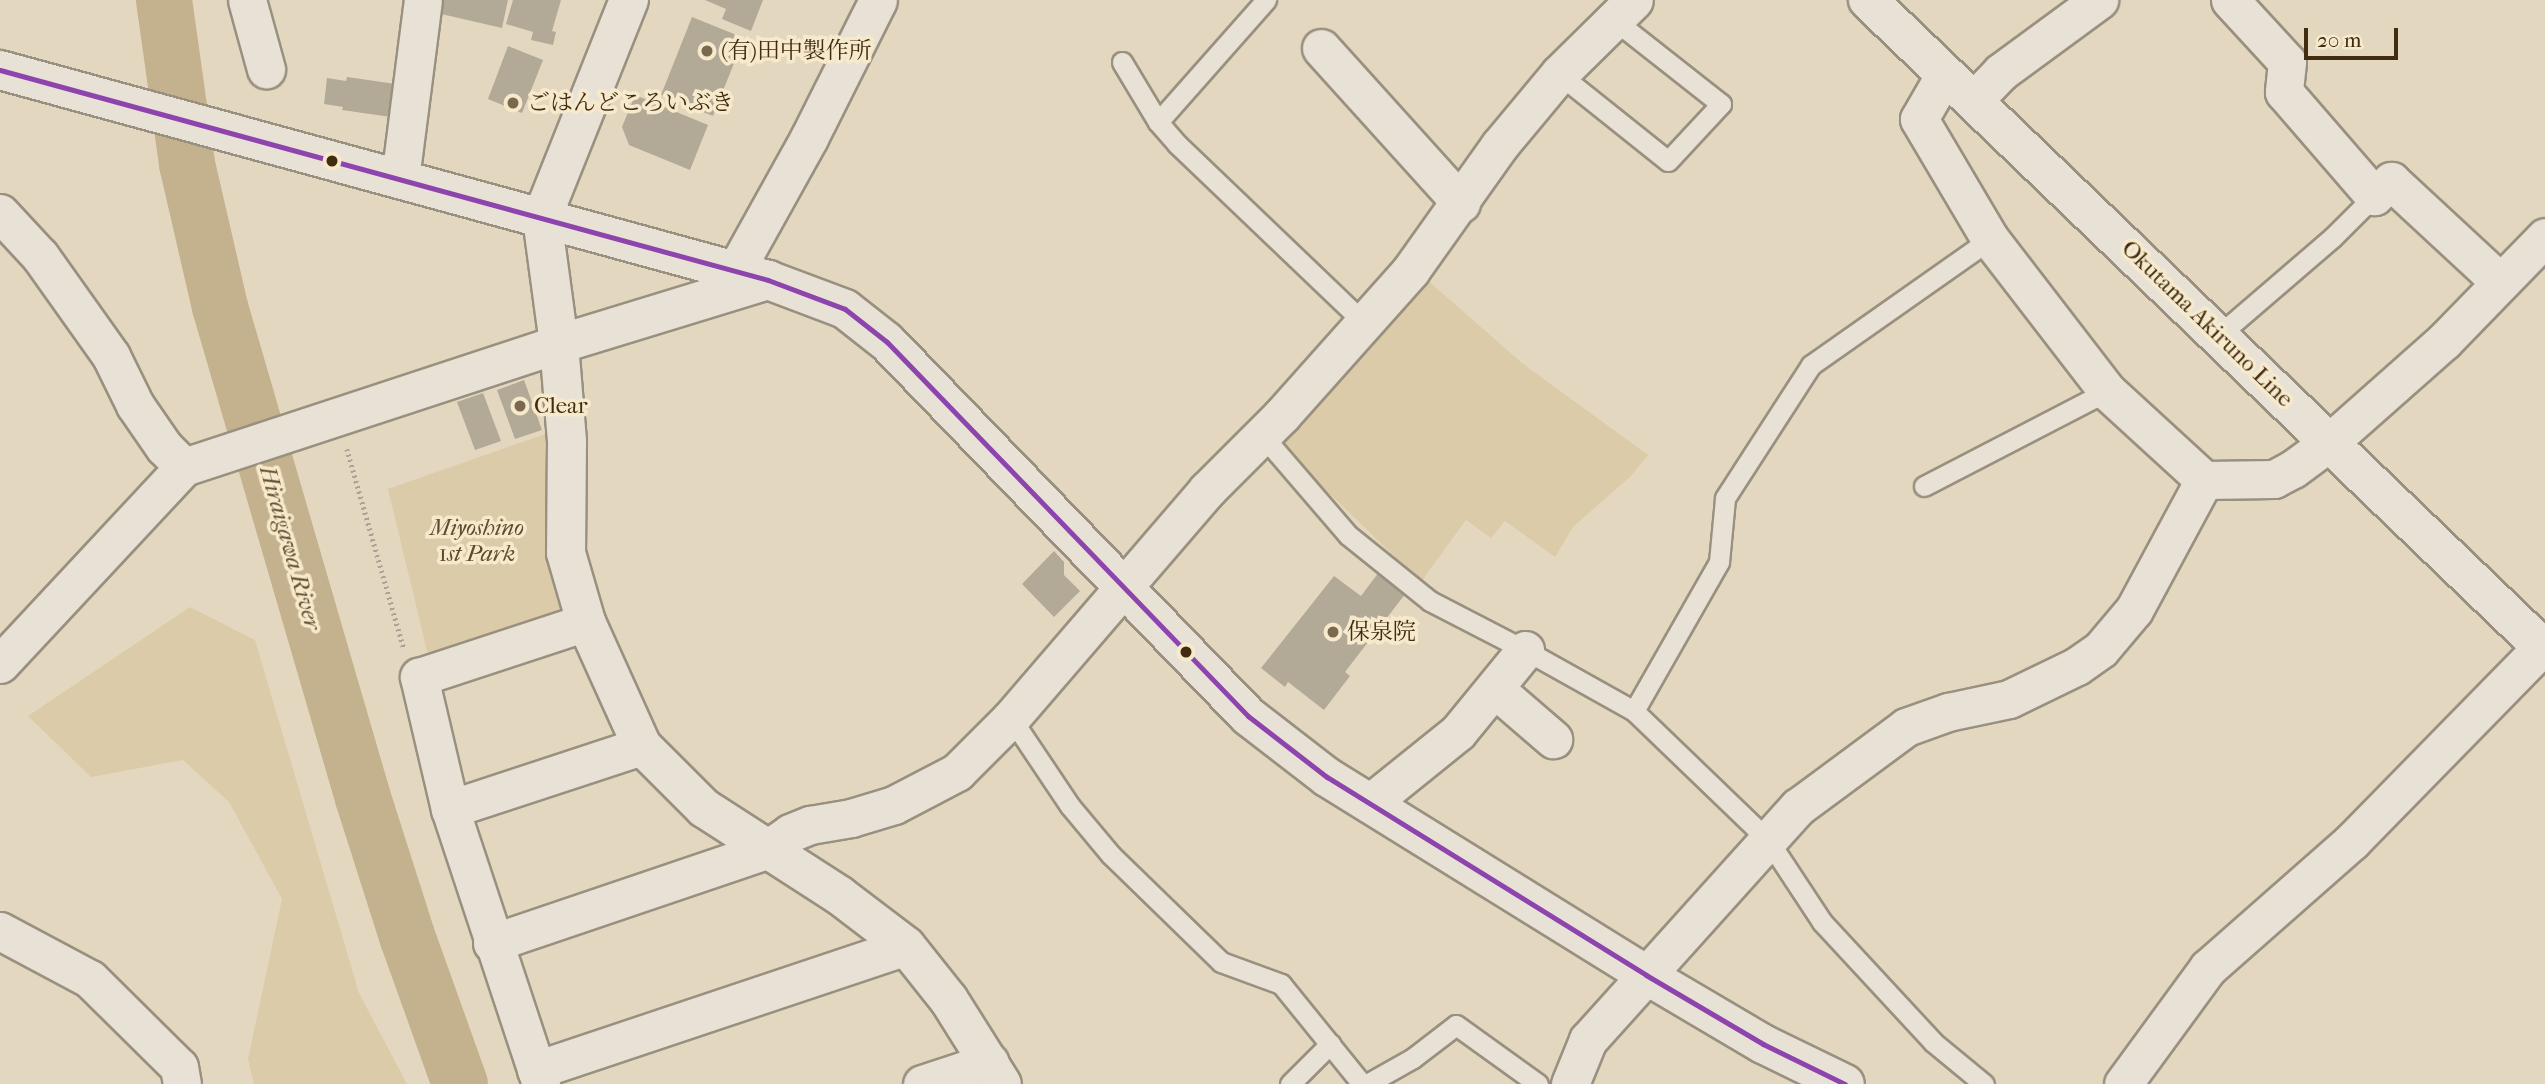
<!DOCTYPE html>
<meta charset="utf-8">
<style>
body{margin:0}
#map{position:relative;width:2545px;height:1084px;overflow:hidden;background:#e3d8bf;font-family:"IM FELL French Canon","Noto Serif JP",serif}
div>[style]{position:absolute}
[style*='--x']{left:calc(var(--x)*1px);top:calc(var(--y)*1px);width:calc(var(--w)*1px);rotate:calc(var(--a)*1deg)}
.green>*{inset:0;background:#dbcba8}
.river>*{height:56px;margin:-28px;padding:0 28px;transform-origin:28px;border-radius:28px;background:#c4b28f}
.building>*{inset:0;background:#b2a997}
.path>*{height:4.5px;margin-top:-2.25px;transform-origin:0;background:repeating-linear-gradient(90deg,#aaa397 0 2px,transparent 0 5.5px)}
.roads{filter:drop-shadow(2px 0 #99907f) drop-shadow(-2px 0 #99907f) drop-shadow(0 2px #99907f) drop-shadow(0 -2px #99907f)}
.service>*{height:19px;margin:-9.5px;padding:0 9.5px;transform-origin:9.5px;border-radius:9.5px;background:#e8e2d6}
.minor>*{height:37px;margin:-18.5px;padding:0 18.5px;transform-origin:18.5px;border-radius:18.5px;background:#e8e2d6}
.tertiary>*{height:38px;margin:-19px;padding:0 19px;transform-origin:19px;border-radius:19px;background:#e8e2d6}
.secondary>*{height:38px;margin:-19px;padding:0 19px;transform-origin:19px;border-radius:19px;background:#e8e2d6}
.bus-1>*{height:5px;margin:-2.5px;padding:0 2.5px;transform-origin:2.5px;border-radius:2.5px;background:#8e44ad}
.dots>*{width:19px;height:19px;translate:-50% -50%;box-sizing:border-box;border:4px solid #f7eacc;border-radius:50%}
span{translate:-50% -50%;white-space:nowrap;text-align:center;line-height:1.15;-webkit-text-stroke:7px #f7eacc;paint-order:stroke}
.poi-label{font-size:23px;color:#412c12}
.left{translate:0 -50%;text-align:left}
.street-label{font-size:23px;color:#412c12}
.park-label{font-size:23px;color:#5e4a2c;font-style:italic}
.water-label{font-size:24px;color:#644f31;font-style:italic}
.scale{position:absolute;left:2304px;top:28px;width:94px;height:32px;box-sizing:border-box;border:4px solid #412c12;border-top:0;padding-left:9px;font-size:21px;line-height:24px;white-space:nowrap;color:#412c12;-webkit-text-stroke:5px #f7eacc;paint-order:stroke}
</style>
<div id="map">
<div class="green">
<div style="clip-path:polygon(1425px 278px,1522px 363px,1648px 455px,1631px 476px,1573px 527px,1555px 557px,1505px 521px,1491px 538px,1466px 520px,1421px 582px,1275px 441px)"></div>
<div style="clip-path:polygon(551px 432px,565px 606px,559px 622px,440px 659px,427px 651px,388px 489px)"></div>
<div style="clip-path:polygon(190px 607px,255px 640px,359px 993px,407px 1084px,254px 1084px,248px 1059px,282px 899px,229px 802px,183px 760px,91px 777px,28px 716px)"></div>
</div>
<div class="river">
<div style="--x:164;--y:0;--w:166;--a:82"></div>
<div style="--x:187;--y:164;--w:147;--a:77"></div>
<div style="--x:220;--y:307;--w:511;--a:73.76"></div>
<div style="--x:363;--y:798;--w:145;--a:72.3"></div>
<div style="--x:407;--y:936;--w:157;--a:70.3"></div>
</div>
<div class="building">
<div style="clip-path:polygon(440px 0,508px 0,502px 28px,437px 13px)"></div>
<div style="clip-path:polygon(513px 0,561px 0,552px 31px,556px 32px,553px 45px,531px 40px,533px 32px,506px 24px)"></div>
<div style="clip-path:polygon(705px 0,763px 0,751px 31px,722px 19px,726px 9px)"></div>
<div style="clip-path:polygon(692px 17px,744px 38px,713px 116px,661px 95px)"></div>
<div style="clip-path:polygon(508px 46px,543px 60px,522px 113px,488px 99px)"></div>
<div style="clip-path:polygon(347px 77px,396px 84px,391px 117px,342px 110px,343px 107px,324px 104px,327px 78px,346px 81px)"></div>
<div style="clip-path:polygon(635px 95px,708px 125px,690px 170px,629px 145px,622px 127px)"></div>
<div style="clip-path:polygon(524px 380px,542px 430px,515px 439px,497px 390px)"></div>
<div style="clip-path:polygon(483px 393px,501px 441px,475px 450px,457px 402px)"></div>
<div style="clip-path:polygon(1054px 551px,1064px 562px,1064px 575px,1080px 591px,1054px 617px,1022px 584px)"></div>
<div style="clip-path:polygon(1379px 572px,1406px 593px,1345px 672px,1350px 676px,1324px 710px,1288px 682px,1285px 687px,1261px 668px,1334px 576px,1361px 596px)"></div>
</div>
<div class="path">
<div style="--x:347;--y:449;--w:208;--a:74.1"></div>
</div>
<div class="roads">
<div class="service">
<div style="--x:1122;--y:62;--w:70;--a:59"></div>
<div style="--x:1158;--y:122;--w:29;--a:49"></div>
<div style="--x:1177;--y:144;--w:259;--a:43.7"></div>
<div style="--x:1559;--y:74;--w:139;--a:38.6"></div>
<div style="--x:1668;--y:161;--w:78;--a:-47.1"></div>
<div style="--x:1721;--y:104;--w:137;--a:-141.8"></div>
<div style="--x:1158;--y:122;--w:163;--a:-48.5"></div>
<div style="--x:2219;--y:335;--w:150;--a:-40.7"></div>
<div style="--x:2333;--y:237;--w:58;--a:-45"></div>
<div style="--x:1262;--y:435;--w:132;--a:49.3"></div>
<div style="--x:1348;--y:535;--w:105;--a:38.8"></div>
<div style="--x:1430;--y:601;--w:107;--a:27.3"></div>
<div style="--x:1525;--y:650;--w:125;--a:29.2"></div>
<div style="--x:1634;--y:711;--w:186;--a:43.9"></div>
<div style="--x:1768;--y:840;--w:98;--a:56.6"></div>
<div style="--x:1822;--y:922;--w:163;--a:47.2"></div>
<div style="--x:1933;--y:1042;--w:66;--a:39.5"></div>
<div style="--x:1924;--y:486;--w:206;--a:-27.4"></div>
<div style="--x:1634;--y:711;--w:172;--a:-60.3"></div>
<div style="--x:1719;--y:562;--w:64;--a:-84.6"></div>
<div style="--x:1725;--y:498;--w:158;--a:-57.1"></div>
<div style="--x:1811;--y:365;--w:219;--a:-35.1"></div>
<div style="--x:1011;--y:718;--w:106;--a:56.2"></div>
<div style="--x:1070;--y:806;--w:64;--a:50.1"></div>
<div style="--x:1111;--y:855;--w:153;--a:44.2"></div>
<div style="--x:1221;--y:962;--w:64;--a:20.1"></div>
<div style="--x:1281;--y:984;--w:129;--a:51"></div>
<div style="--x:1290;--y:1084;--w:57;--a:-45"></div>
<div style="--x:1367;--y:1084;--w:53;--a:-29.5"></div>
<div style="--x:1413;--y:1058;--w:54;--a:-37.5"></div>
<div style="--x:1456;--y:1025;--w:101;--a:35.7"></div>
</div>
<div class="minor">
<div style="--x:247;--y:0;--w:72;--a:74.6"></div>
<div style="--x:2230;--y:0;--w:84;--a:47.4"></div>
<div style="--x:2287;--y:62;--w:30;--a:96"></div>
<div style="--x:2284;--y:92;--w:138;--a:49.1"></div>
<div style="--x:2374;--y:196;--w:23;--a:-41"></div>
<div style="--x:2391;--y:181;--w:149;--a:42.8"></div>
<div style="--x:1321;--y:48;--w:209;--a:47.9"></div>
<div style="--x:1945;--y:74;--w:52;--a:120"></div>
<div style="--x:1919;--y:119;--w:139;--a:59.4"></div>
<div style="--x:1990;--y:239;--w:192;--a:52.4"></div>
<div style="--x:2107;--y:391;--w:132;--a:42.5"></div>
<div style="--x:1973;--y:101;--w:40;--a:-46"></div>
<div style="--x:2001;--y:72;--w:122;--a:-36.3"></div>
<div style="--x:400;--y:179;--w:180;--a:-82.7"></div>
<div style="--x:0;--y:213;--w:59;--a:47.1"></div>
<div style="--x:40;--y:256;--w:123;--a:54.6"></div>
<div style="--x:111;--y:356;--w:55;--a:63.9"></div>
<div style="--x:135;--y:405;--w:51;--a:55.4"></div>
<div style="--x:164;--y:447;--w:28;--a:45"></div>
<div style="--x:735;--y:271;--w:152;--a:-60.9"></div>
<div style="--x:809;--y:138;--w:154;--a:-63.4"></div>
<div style="--x:0;--y:664;--w:270;--a:-47"></div>
<div style="--x:184;--y:467;--w:395;--a:-18.2"></div>
<div style="--x:1495;--y:689;--w:77;--a:40.8"></div>
<div style="--x:1370;--y:803;--w:113;--a:-38.9"></div>
<div style="--x:1458;--y:732;--w:106;--a:-50.7"></div>
<div style="--x:450;--y:809;--w:202;--a:-18.2"></div>
<div style="--x:0;--y:931;--w:102;--a:28.1"></div>
<div style="--x:90;--y:979;--w:125;--a:44.7"></div>
<div style="--x:179;--y:1067;--w:17;--a:80"></div>
<div style="--x:492;--y:943;--w:289;--a:-18.7"></div>
<div style="--x:766;--y:850;--w:29;--a:-35"></div>
<div style="--x:790;--y:833;--w:22;--a:-22"></div>
<div style="--x:810;--y:825;--w:42;--a:-9.7"></div>
<div style="--x:851;--y:818;--w:45;--a:-16.8"></div>
<div style="--x:894;--y:805;--w:71;--a:-27.6"></div>
<div style="--x:957;--y:772;--w:76;--a:-45"></div>
<div style="--x:1011;--y:718;--w:301;--a:-49.3"></div>
<div style="--x:1207;--y:490;--w:106;--a:-45"></div>
<div style="--x:1282;--y:415;--w:194;--a:-48.3"></div>
<div style="--x:1411;--y:270;--w:152;--a:-54.6"></div>
<div style="--x:1499;--y:146;--w:94;--a:-50.2"></div>
<div style="--x:1559;--y:74;--w:105;--a:-44.6"></div>
<div style="--x:536;--y:1070;--w:390;--a:-18.5"></div>
<div style="--x:541;--y:1084;--w:290;--a:-108.3"></div>
<div style="--x:450;--y:809;--w:136;--a:-103.2"></div>
<div style="--x:419;--y:677;--w:176;--a:-18.2"></div>
<div style="--x:922;--y:1084;--w:71;--a:-18.2"></div>
<div style="--x:1570;--y:1084;--w:48;--a:-67.8"></div>
<div style="--x:1588;--y:1040;--w:314;--a:-48"></div>
<div style="--x:1798;--y:807;--w:134;--a:-36.5"></div>
<div style="--x:1906;--y:727;--w:45;--a:-19.7"></div>
<div style="--x:1948;--y:712;--w:62;--a:-12"></div>
<div style="--x:2009;--y:699;--w:76;--a:-25.9"></div>
<div style="--x:2077;--y:666;--w:29;--a:-35"></div>
<div style="--x:2101;--y:649;--w:51;--a:-49.8"></div>
<div style="--x:2134;--y:610;--w:148;--a:-61.7"></div>
<div style="--x:2204;--y:480;--w:70;--a:-0.8"></div>
<div style="--x:2274;--y:479;--w:21;--a:-28"></div>
<div style="--x:2293;--y:469;--w:47;--a:-36.4"></div>
<div style="--x:2331;--y:441;--w:151;--a:-41.5"></div>
<div style="--x:2444;--y:341;--w:145;--a:-45.8"></div>
<div style="--x:2123;--y:1084;--w:144;--a:-53.8"></div>
<div style="--x:2208;--y:968;--w:192;--a:-41.4"></div>
<div style="--x:2352;--y:841;--w:272;--a:-45.6"></div>
</div>
<div class="tertiary">
<div style="--x:629;--y:0;--w:235;--a:111.8"></div>
<div style="--x:542;--y:218;--w:127;--a:82.3"></div>
<div style="--x:559;--y:344;--w:98;--a:85.3"></div>
<div style="--x:567;--y:442;--w:111;--a:90.5"></div>
<div style="--x:566;--y:553;--w:72;--a:73.8"></div>
<div style="--x:586;--y:622;--w:136;--a:65.7"></div>
<div style="--x:642;--y:746;--w:88;--a:45"></div>
<div style="--x:704;--y:808;--w:161;--a:32.8"></div>
<div style="--x:839;--y:895;--w:84;--a:37.3"></div>
<div style="--x:906;--y:946;--w:69;--a:51.5"></div>
<div style="--x:949;--y:1000;--w:99;--a:57.8"></div>
<div style="--x:559;--y:344;--w:219;--a:-17"></div>
</div>
<div class="secondary">
<div style="--x:1868;--y:0;--w:939;--a:43.83"></div>
<div style="--x:0;--y:70;--w:796;--a:15.29"></div>
<div style="--x:768;--y:280;--w:82;--a:20.6"></div>
<div style="--x:845;--y:309;--w:53;--a:38.2"></div>
<div style="--x:887;--y:342;--w:520;--a:46.01"></div>
<div style="--x:1248;--y:716;--w:100;--a:37.7"></div>
<div style="--x:1327;--y:777;--w:375;--a:31.8"></div>
<div style="--x:1646;--y:975;--w:136;--a:30.5"></div>
<div style="--x:1763;--y:1044;--w:91;--a:26"></div>
</div>
</div>
<div class="bus-1">
<div style="--x:0;--y:70;--w:796;--a:15.29"></div>
<div style="--x:768;--y:280;--w:82;--a:20.6"></div>
<div style="--x:845;--y:309;--w:53;--a:38.2"></div>
<div style="--x:887;--y:342;--w:520;--a:46.01"></div>
<div style="--x:1248;--y:716;--w:100;--a:37.7"></div>
<div style="--x:1327;--y:777;--w:375;--a:31.8"></div>
<div style="--x:1646;--y:975;--w:136;--a:30.5"></div>
<div style="--x:1763;--y:1044;--w:91;--a:26"></div>
</div>
<div class="dots">
<div style="left:707px;top:51px;background:#7a684f"></div>
<div style="left:513px;top:103px;background:#7a684f"></div>
<div style="left:332px;top:161px;background:#412c12"></div>
<div style="left:520px;top:406px;background:#7a684f"></div>
<div style="left:1333px;top:632px;background:#7a684f"></div>
<div style="left:1186px;top:652px;background:#412c12"></div>
</div>
<div class="poi-label">
<span class="left" style="left:721px;top:51px">(有)田中製作所</span>
<span class="left" style="left:527px;top:103px">ごはんどころいぶき</span>
<span class="left" style="left:534px;top:406px">Clear</span>
<span class="left" style="left:1347px;top:632px">保泉院</span>
</div>
<div class="street-label">
<span style="left:2207px;top:324px;rotate:44deg">Okutama Akiruno Line</span>
</div>
<div class="park-label">
<span style="left:477px;top:541px">Miyoshino<br>1st Park</span>
</div>
<div class="water-label">
<span style="left:290px;top:548px;rotate:74deg">Hiraigawa River</span>
</div>
<div class="scale">20 m</div>
</div>
